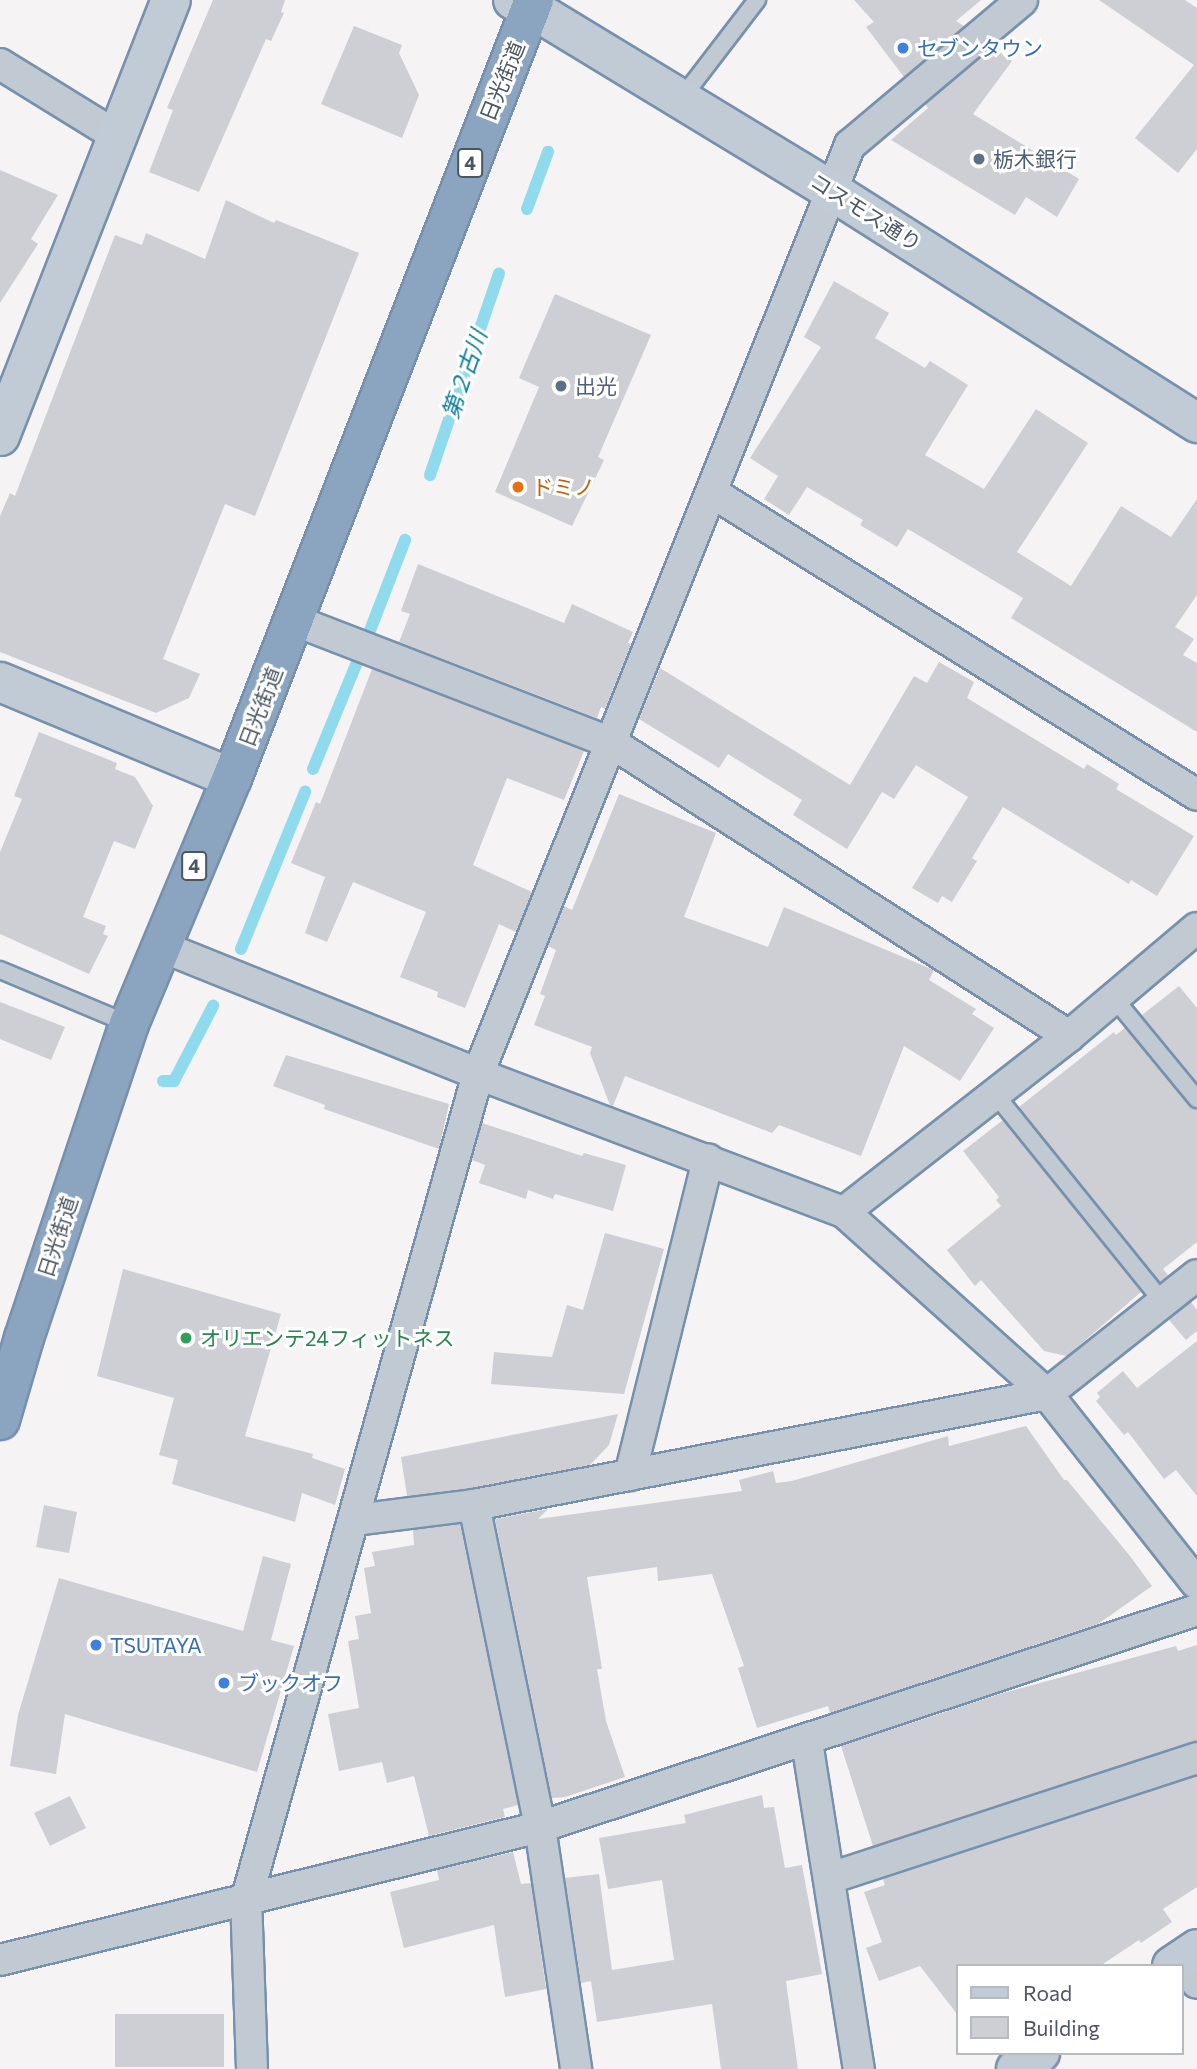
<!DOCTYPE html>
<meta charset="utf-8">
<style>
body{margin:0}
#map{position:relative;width:1197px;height:2069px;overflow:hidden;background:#f5f3f3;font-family:Commissioner,"Noto Sans JP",sans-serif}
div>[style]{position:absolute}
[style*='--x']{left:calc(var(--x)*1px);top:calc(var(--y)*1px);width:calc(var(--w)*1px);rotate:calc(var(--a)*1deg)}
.stream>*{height:12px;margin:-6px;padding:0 6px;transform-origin:6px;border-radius:6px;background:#90daee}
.building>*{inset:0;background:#cdcfd5}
.roads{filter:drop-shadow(2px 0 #7690ad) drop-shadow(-2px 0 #7690ad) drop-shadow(0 2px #7690ad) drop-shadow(0 -2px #7690ad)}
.lane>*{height:16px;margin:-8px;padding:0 8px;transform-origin:8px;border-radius:8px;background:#c1cad2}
.street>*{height:30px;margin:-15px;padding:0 15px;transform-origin:15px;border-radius:15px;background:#c1cad2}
.secondary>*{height:38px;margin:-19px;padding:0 19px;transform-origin:19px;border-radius:19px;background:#c1cbd6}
.highway>*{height:38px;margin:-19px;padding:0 19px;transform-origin:19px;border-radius:19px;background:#8ba5c1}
.dots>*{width:19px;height:19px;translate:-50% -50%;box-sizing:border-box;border:4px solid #fff;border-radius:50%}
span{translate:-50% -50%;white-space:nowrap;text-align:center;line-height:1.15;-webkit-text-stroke:6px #fff;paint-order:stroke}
.shield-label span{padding:2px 5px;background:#fff;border:2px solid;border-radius:5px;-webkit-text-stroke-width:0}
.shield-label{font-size:19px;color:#4a5661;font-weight:700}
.shop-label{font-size:21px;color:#366cbe}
.left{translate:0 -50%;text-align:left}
.street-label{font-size:21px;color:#4a5661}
.service-label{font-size:21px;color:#4e5e75}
.food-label{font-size:21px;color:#c56008}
.leisure-label{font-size:21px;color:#27864d}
.water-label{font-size:23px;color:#0c7c9b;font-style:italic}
.legend{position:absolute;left:956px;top:1964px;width:228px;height:91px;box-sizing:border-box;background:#fff;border:2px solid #b7bbc0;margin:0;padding:9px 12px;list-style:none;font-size:21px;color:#4a5661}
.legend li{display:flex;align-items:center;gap:14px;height:35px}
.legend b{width:35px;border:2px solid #b7bbc0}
</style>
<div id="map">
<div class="stream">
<div style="--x:527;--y:209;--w:61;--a:-69.8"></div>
<div style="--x:430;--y:475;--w:213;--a:-71.1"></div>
<div style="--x:369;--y:633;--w:100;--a:-68.8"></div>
<div style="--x:313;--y:769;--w:116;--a:-67.6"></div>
<div style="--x:241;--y:949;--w:170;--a:-67.8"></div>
<div style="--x:163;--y:1081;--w:11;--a:0"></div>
<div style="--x:174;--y:1081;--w:85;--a:-62.5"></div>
</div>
<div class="building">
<div style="clip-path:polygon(213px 0,285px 0,281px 12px,284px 13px,271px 41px,266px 39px,199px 192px,149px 172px,173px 110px,167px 108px)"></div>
<div style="clip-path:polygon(854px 0,981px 0,956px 21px,964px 26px,904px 77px,866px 27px,874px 22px)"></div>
<div style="clip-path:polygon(1099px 0,1185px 0,1197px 8px,1197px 149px,1178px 173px,1135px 138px,1194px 65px)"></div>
<div style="clip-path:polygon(354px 26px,402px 45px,399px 53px,419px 95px,402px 138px,321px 104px)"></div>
<div style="clip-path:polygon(993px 47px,1012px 61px,973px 114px,1079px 179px,1057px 217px,1026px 197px,1015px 215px,891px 140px,928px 108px,925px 104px)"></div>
<div style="clip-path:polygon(0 170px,58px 195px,31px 239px,38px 244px,0 303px)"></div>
<div style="clip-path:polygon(226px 200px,274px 223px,276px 220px,359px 253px,255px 516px,225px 504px,163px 659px,200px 674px,189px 698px,156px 713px,0 652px,0 516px,10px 493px,15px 496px,115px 235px,142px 245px,146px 233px,205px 259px)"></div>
<div style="clip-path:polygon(834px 281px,889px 313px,875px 338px,925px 368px,930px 361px,968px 385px,925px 455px,984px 489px,1036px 409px,1088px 443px,1017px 552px,1071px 586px,1121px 506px,1171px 537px,1197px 499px,1197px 595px,1175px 627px,1194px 639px,1183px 655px,1197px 663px,1197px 732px,1011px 618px,1023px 598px,908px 529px,897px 547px,860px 525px,863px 520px,807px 487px,789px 515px,764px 499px,778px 476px,750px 458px,821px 347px,804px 337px)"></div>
<div style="clip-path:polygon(555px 294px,651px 335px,598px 457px,604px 460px,572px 526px,495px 492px,539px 387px,519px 378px)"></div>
<div style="clip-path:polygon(418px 564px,564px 623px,572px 604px,633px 632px,628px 643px,631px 644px,605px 709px,601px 707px,597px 718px,399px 642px,410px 614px,401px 611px)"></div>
<div style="clip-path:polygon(939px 662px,974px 682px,967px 698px,1084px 769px,1087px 764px,1119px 784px,1116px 789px,1194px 836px,1157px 896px,1131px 880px,1129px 884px,1003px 807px,972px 858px,977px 861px,952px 902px,942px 896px,938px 903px,912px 888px,968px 797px,916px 765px,894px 799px,882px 792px,847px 849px,793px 815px,802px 800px,728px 754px,719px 768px,639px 719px,660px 668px,850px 785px,914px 676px,927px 683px)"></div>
<div style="clip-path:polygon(372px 669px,584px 751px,564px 800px,507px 778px,473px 865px,532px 892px,516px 932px,499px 924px,465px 1008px,437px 997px,438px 992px,400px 977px,426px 912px,353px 882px,327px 942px,305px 933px,325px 877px,291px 863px,316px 802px,320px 804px)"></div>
<div style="clip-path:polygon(39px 732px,117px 763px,115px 769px,135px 777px,153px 806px,135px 849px,114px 841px,83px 917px,106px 926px,103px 934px,108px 936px,89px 974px,0 934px,0 852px,22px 799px,14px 796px)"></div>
<div style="clip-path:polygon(619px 794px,716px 833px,684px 917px,768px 947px,784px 907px,934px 970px,929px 980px,976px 1009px,972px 1014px,994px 1028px,960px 1081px,904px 1046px,861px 1156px,779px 1125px,772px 1133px,625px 1076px,613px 1106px,610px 1105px,590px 1053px,592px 1047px,534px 1025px,545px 996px,540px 994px,556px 950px,548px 946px,564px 906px,572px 910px)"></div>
<div style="clip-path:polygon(1179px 986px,1197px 1008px,1197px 1082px,1142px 1015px)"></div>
<div style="clip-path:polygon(0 1002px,65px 1027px,51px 1060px,0 1039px)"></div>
<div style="clip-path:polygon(1125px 1028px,1189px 1106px,1197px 1109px,1197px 1242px,1163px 1269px,1168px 1275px,1160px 1282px,1019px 1107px,1114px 1032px,1116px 1035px)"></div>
<div style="clip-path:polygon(286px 1055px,449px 1104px,439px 1149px,324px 1109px,325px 1105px,273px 1086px)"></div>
<div style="clip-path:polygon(1003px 1120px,1141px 1292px,1067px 1356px,1044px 1351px,981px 1280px,975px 1286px,947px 1250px,1001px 1206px,996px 1200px,999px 1197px,963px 1151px)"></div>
<div style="clip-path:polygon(482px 1123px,582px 1156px,584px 1153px,626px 1165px,613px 1211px,555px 1194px,553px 1199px,528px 1190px,526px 1199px,479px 1183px,485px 1165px,472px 1160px)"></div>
<div style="clip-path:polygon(605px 1233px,664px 1249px,624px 1394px,491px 1384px,494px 1352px,552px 1357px,567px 1305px,583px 1310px)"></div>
<div style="clip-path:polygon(123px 1269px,281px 1314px,245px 1436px,313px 1454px,312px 1458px,345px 1469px,335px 1505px,302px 1493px,295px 1522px,172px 1484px,178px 1460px,159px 1455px,174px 1398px,97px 1376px)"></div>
<div style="clip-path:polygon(1191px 1302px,1197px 1310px,1197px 1331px,1186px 1340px,1169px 1320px)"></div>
<div style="clip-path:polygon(1197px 1341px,1197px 1496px,1176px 1470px,1164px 1479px,1128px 1432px,1124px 1435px,1096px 1401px,1100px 1397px,1097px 1393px,1123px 1371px,1137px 1388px)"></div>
<div style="clip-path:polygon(618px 1414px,609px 1445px,590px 1465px,471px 1488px,407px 1496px,401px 1457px)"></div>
<div style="clip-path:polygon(1026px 1426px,1064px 1480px,1067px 1480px,1130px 1556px,1152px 1586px,1098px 1624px,830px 1713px,828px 1706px,757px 1728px,738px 1668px,744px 1666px,712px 1574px,658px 1581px,657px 1567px,587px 1577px,602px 1669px,597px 1669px,606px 1721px,625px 1777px,565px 1797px,552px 1798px,495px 1519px,548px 1509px,538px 1519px,742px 1491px,739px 1480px,773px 1471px,776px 1483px,792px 1481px,948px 1436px,949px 1446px)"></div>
<div style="clip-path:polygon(44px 1505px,77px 1512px,69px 1553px,36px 1547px)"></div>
<div style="clip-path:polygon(460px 1524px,518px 1805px,503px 1809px,505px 1817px,429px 1836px,414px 1776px,387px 1783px,382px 1762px,339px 1771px,328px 1714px,359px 1708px,348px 1641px,359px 1639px,355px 1616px,371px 1613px,364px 1568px,375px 1566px,372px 1552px,414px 1545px,413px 1530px)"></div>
<div style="clip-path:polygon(263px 1556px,291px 1564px,271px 1640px,294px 1646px,257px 1772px,65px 1714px,56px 1774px,10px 1766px,18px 1715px,59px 1578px,243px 1631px)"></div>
<div style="clip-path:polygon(1197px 1645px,1197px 1741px,873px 1846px,841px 1746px,1003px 1693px,1176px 1646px,1178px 1651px)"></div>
<div style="clip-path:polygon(1197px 1776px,1197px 1887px,1163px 1909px,1172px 1922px,1141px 1943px,1139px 1940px,1100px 1966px,957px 1966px,957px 2014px,920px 1966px,879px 1981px,866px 1948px,882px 1942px,864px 1892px,885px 1885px,883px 1879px)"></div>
<div style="clip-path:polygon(762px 1795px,764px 1808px,774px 1807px,785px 1868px,802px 1865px,822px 1974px,786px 1981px,798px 2069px,721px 2069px,712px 2004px,597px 2022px,591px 1981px,581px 1983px,565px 1878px,599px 1874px,612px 1970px,674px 1960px,662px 1880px,608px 1889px,599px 1838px,686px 1823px,684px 1815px)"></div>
<div style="clip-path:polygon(70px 1796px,86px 1828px,50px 1846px,34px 1813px)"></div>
<div style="clip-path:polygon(513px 1852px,521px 1884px,531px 1883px,546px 1989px,505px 1997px,494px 1925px,404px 1948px,390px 1892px,439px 1880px,437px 1870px)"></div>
<div style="clip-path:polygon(115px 2014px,224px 2014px,224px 2067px,115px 2067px)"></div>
</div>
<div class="roads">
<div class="lane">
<div style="--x:681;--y:99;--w:125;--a:-52.5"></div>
<div style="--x:0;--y:970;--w:140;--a:22.7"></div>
<div style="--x:1114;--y:998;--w:131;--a:50.6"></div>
<div style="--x:995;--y:1094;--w:267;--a:51.1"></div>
</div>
<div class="street">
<div style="--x:0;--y:64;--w:139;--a:31.7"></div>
<div style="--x:713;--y:493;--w:570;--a:31.96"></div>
<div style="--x:293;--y:620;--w:342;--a:21.1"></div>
<div style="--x:612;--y:743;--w:543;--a:32.67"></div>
<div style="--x:160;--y:946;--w:343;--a:21.9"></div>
<div style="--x:478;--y:1074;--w:391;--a:20.7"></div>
<div style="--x:844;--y:1212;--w:273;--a:41.9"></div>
<div style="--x:1047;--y:1394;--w:242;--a:51.7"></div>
<div style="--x:844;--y:1212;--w:286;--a:-38"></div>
<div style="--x:1069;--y:1036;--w:167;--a:-40.2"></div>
<div style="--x:630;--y:1475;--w:325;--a:-76.1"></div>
<div style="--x:474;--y:1505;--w:329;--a:78.4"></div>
<div style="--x:540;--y:1827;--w:245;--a:81.5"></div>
<div style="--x:355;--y:1520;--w:120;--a:-7.2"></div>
<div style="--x:474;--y:1505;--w:584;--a:-10.96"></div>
<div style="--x:1047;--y:1394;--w:191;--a:-38.4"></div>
<div style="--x:807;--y:1742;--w:331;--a:81"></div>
<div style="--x:830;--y:1878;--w:386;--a:-18.1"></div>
<div style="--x:1182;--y:1959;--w:28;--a:58"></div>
<div style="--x:0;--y:1960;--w:556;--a:-13.84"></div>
<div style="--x:540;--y:1827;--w:692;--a:-18.28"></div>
<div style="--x:252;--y:2069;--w:168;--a:-92"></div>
<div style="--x:246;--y:1901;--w:859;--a:-74.33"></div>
<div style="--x:478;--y:1074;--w:1001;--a:-68.18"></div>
<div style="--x:850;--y:145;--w:225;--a:-40.1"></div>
</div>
<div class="secondary">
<div style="--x:513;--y:0;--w:20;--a:24"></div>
<div style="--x:531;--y:8;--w:350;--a:31.3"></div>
<div style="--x:830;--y:190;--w:435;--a:32.4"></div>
<div style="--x:0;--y:436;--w:468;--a:-68.6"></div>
<div style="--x:0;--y:682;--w:251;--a:22.5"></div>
<div style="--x:1172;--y:1966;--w:30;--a:-34"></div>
<div style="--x:1016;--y:2069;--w:29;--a:-34"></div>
</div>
<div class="highway">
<div style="--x:0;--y:1420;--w:85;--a:-73.7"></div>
<div style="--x:24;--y:1338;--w:331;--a:-71.5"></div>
<div style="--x:129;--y:1024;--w:267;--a:-67.3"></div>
<div style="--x:232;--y:778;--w:835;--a:-68.79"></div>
</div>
</div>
<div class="dots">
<div style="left:903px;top:48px;background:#3f7fe0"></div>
<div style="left:979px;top:159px;background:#5c6f8a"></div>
<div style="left:561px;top:386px;background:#5c6f8a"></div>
<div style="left:518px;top:487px;background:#e8710a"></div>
<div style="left:186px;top:1338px;background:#2e9e5b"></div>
<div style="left:96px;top:1645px;background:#3f7fe0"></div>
<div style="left:224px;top:1683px;background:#3f7fe0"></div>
</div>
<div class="shield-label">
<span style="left:470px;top:163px">4</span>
<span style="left:194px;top:866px">4</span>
</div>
<div class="shop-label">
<span class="left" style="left:917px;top:48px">セブンタウン</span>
<span class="left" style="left:110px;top:1645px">TSUTAYA</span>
<span class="left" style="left:238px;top:1683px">ブックオフ</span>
</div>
<div class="street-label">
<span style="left:502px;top:81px;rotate:-68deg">日光街道</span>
<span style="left:866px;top:212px;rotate:32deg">コスモス通り</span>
<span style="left:260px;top:707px;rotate:-69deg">日光街道</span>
<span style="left:57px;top:1237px;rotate:-72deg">日光街道</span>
</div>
<div class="service-label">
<span class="left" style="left:993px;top:159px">栃木銀行</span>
<span class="left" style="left:575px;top:386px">出光</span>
</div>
<div class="food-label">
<span class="left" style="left:532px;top:487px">ドミノ</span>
</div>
<div class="leisure-label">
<span class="left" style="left:200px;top:1338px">オリエンテ24フィットネス</span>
</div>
<div class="water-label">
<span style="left:464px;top:374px;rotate:-71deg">第２古川</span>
</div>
<ul class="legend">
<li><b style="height:9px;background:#c1cbd6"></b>Road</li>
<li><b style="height:19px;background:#cdcfd5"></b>Building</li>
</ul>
</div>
